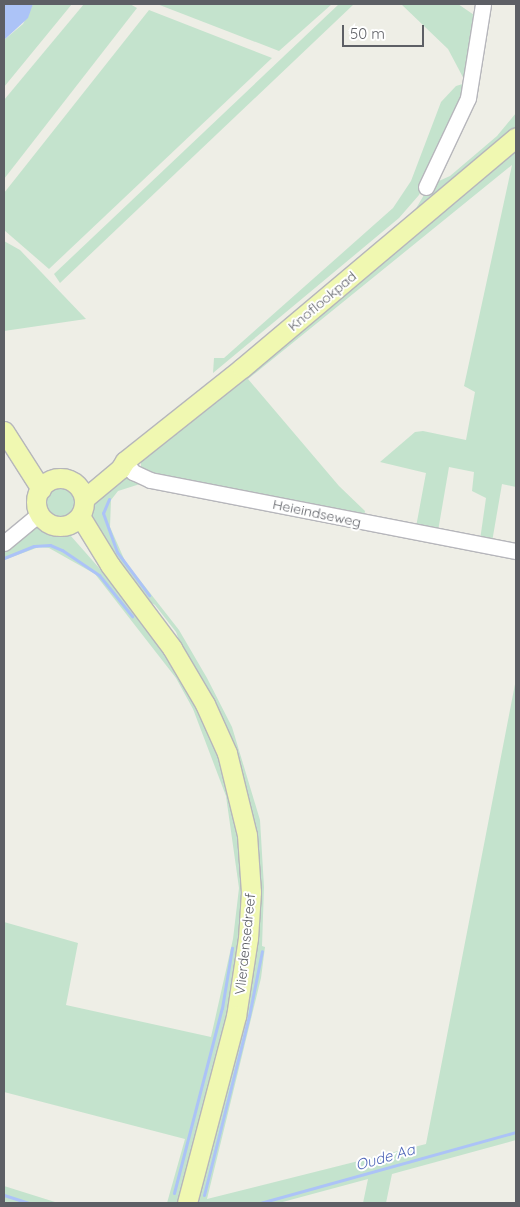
<!DOCTYPE html>
<style>
body{margin:0}
#map{position:relative;width:520px;height:1207px;overflow:hidden;background:#eeeee6;font-family:Quicksand,sans-serif}
div>[style]{position:absolute}
[style*='--x']{left:calc(var(--x)*1px);top:calc(var(--y)*1px);width:calc(var(--w)*1px);rotate:calc(var(--a)*1deg)}
.green>*{inset:0;background:#c4e3cd}
.round{border-radius:50%}
.water>*{inset:0;background:#acc3f7}
.stream>*{height:3px;margin:-1.5px;padding:0 1.5px;transform-origin:1.5px;border-radius:1.5px;background:#acc3f7}
.roads{filter:drop-shadow(1px 0 #b6b6bb) drop-shadow(-1px 0 #b6b6bb) drop-shadow(0 1px #b6b6bb) drop-shadow(0 -1px #b6b6bb)}
.minor>*{height:15px;margin:-7.5px;padding:0 7.5px;transform-origin:7.5px;border-radius:7.5px;background:#fff}
.major>*{height:19px;margin:-9.5px;padding:0 9.5px;transform-origin:9.5px;border-radius:9.5px;background:#f0f8b1}
.major>.ring{margin:-9.5px;padding:0;box-sizing:content-box;background:none;border:19px solid #f0f8b1;border-radius:50%}
span{translate:-50% -50%;white-space:nowrap;text-align:center;line-height:1.15;-webkit-text-stroke:4px #fff;paint-order:stroke}
.street-label{font-size:14px;color:#5d5f65}
.water-label{font-size:15px;color:#5168b9;font-style:italic}
.frame{position:absolute;inset:0;border:5px solid #5d5f65;pointer-events:none}
.scale{position:absolute;left:342px;top:25px;width:82px;height:22px;box-sizing:border-box;border:2px solid #5d5f65;border-top:0;padding-left:6px;font-size:15px;line-height:18px;white-space:nowrap;color:#5d5f65;-webkit-text-stroke:4px #fff;paint-order:stroke}
</style>
<div id="map">
<div class="green">
<div style="clip-path:polygon(33px 4px,72px 4px,4px 87px,4px 40px,23px 24px)"></div>
<div style="clip-path:polygon(84px 4px,130px 4px,137px 8px,4px 179px,4px 100px)"></div>
<div style="clip-path:polygon(157px 4px,332px 4px,279px 51px)"></div>
<div style="clip-path:polygon(339px 4px,354px 4px,60px 283px,54px 274px)"></div>
<div style="clip-path:polygon(401px 4px,458px 4px,477px 17px,466px 83px,452px 125px,419px 195px,399px 218px,213px 373px,214px 358px,224px 358px,393px 208px,411px 181px,441px 102px,456px 86px,466px 83px,448px 49px)"></div>
<div style="clip-path:polygon(149px 10px,272px 58px,49px 269px,4px 230px,4px 193px)"></div>
<div style="clip-path:polygon(516px 113px,516px 130px,417px 213px,415px 210px,430px 185px,450px 176px,497px 136px)"></div>
<div style="clip-path:polygon(516px 145px,516px 487px,502px 484px,492px 542px,480px 540px,486px 498px,472px 491px,474px 472px,449px 467px,438px 531px,416px 527px,426px 473px,380px 462px,415px 432px,423px 431px,466px 440px,475px 392px,464px 386px,512px 165px,248px 379px,339px 486px,365px 511px,364px 517px,141px 473px,141px 459px)"></div>
<div style="clip-path:polygon(4px 241px,20px 250px,86px 319px,4px 331px)"></div>
<div style="clip-path:polygon(124px 477px,140px 484px,118px 491px,111px 500px,110px 527px,125px 561px,179px 630px,207px 678px,232px 727px,260px 820px,264px 887px,262px 946px,265px 947px,261px 978px,207px 1199px,426px 1144px,516px 679px,516px 1140px,392px 1174px,386px 1203px,363px 1203px,368px 1179px,279px 1203px,193px 1203px,241px 1014px,256px 851px,176px 632px,155px 605px,142px 597px,87px 513px,90px 499px)"></div>
<div class="round" style="left:44px;top:487px;width:32px;height:32px"></div>
<div style="clip-path:polygon(36px 527px,70px 535px,138px 612px,211px 727px,244px 857px,236px 984px,178px 1203px,167px 1203px,185px 1139px,4px 1092px,4px 922px,78px 943px,66px 1005px,211px 1037px,233px 939px,239px 888px,226px 796px,193px 709px,176px 678px,95px 574px,49px 548px,39px 547px,4px 560px,4px 548px)"></div>
<div style="clip-path:polygon(4px 1186px,55px 1202px,62px 1203px,4px 1203px)"></div>
</div>
<div class="water">
<div style="clip-path:polygon(4px 4px,33px 4px,28px 18px,4px 40px)"></div>
</div>
<div class="stream">
<div style="--x:109;--y:499;--w:15;--a:113"></div>
<div style="--x:103;--y:513;--w:41;--a:70.3"></div>
<div style="--x:117;--y:552;--w:54;--a:53.3"></div>
<div style="--x:4;--y:558;--w:32;--a:-22"></div>
<div style="--x:34;--y:546;--w:16;--a:-4"></div>
<div style="--x:50;--y:545;--w:13;--a:23"></div>
<div style="--x:62;--y:550;--w:45;--a:34"></div>
<div style="--x:99;--y:575;--w:53;--a:51.2"></div>
<div style="--x:174;--y:1193;--w:191;--a:-75.5"></div>
<div style="--x:222;--y:1008;--w:61;--a:-80.5"></div>
<div style="--x:4;--y:1195;--w:26;--a:18"></div>
<div style="--x:204;--y:1195;--w:185;--a:-75.9"></div>
<div style="--x:249;--y:1016;--w:66;--a:-78.7"></div>
<div style="--x:260;--y:1203;--w:266;--a:-15.5"></div>
</div>
<div class="roads">
<div class="minor">
<div style="--x:426;--y:187;--w:98;--a:-64.7"></div>
<div style="--x:468;--y:98;--w:95;--a:-80.9"></div>
<div style="--x:125;--y:461;--w:14;--a:54"></div>
<div style="--x:133;--y:472;--w:19;--a:25"></div>
<div style="--x:150;--y:480;--w:373;--a:11"></div>
<div style="--x:4;--y:543;--w:45;--a:-39.6"></div>
</div>
<div class="major">
<div style="--x:4;--y:431;--w:69;--a:57.5"></div>
<div class="ring" style="left:36px;top:478px;width:29px;height:29px"></div>
<div style="--x:84;--y:499;--w:47;--a:-39.8"></div>
<div style="--x:120;--y:469;--w:9;--a:-58"></div>
<div style="--x:125;--y:461;--w:149;--a:-38.5"></div>
<div style="--x:242;--y:368;--w:358;--a:-40.1"></div>
<div style="--x:80;--y:516;--w:57;--a:58.5"></div>
<div style="--x:110;--y:565;--w:104;--a:53.2"></div>
<div style="--x:172;--y:648;--w:65;--a:59.5"></div>
<div style="--x:205;--y:704;--w:54;--a:65.8"></div>
<div style="--x:227;--y:753;--w:84;--a:76.3"></div>
<div style="--x:247;--y:835;--w:57;--a:86"></div>
<div style="--x:251;--y:892;--w:46;--a:93.7"></div>
<div style="--x:248;--y:938;--w:79;--a:98.7"></div>
<div style="--x:236;--y:1016;--w:193;--a:104.7"></div>
</div>
</div>
<div class="street-label">
<span style="left:322px;top:301px;rotate:-40deg">Knoflookpad</span>
<span style="left:317px;top:513px;rotate:12deg">Heieindseweg</span>
<span style="left:245px;top:944px;rotate:-84deg">Vlierdensedreef</span>
</div>
<div class="water-label">
<span style="left:385px;top:1157px;rotate:-16deg">Oude Aa</span>
</div>
<div class="frame"></div>
<div class="scale">50 m</div>
</div>
